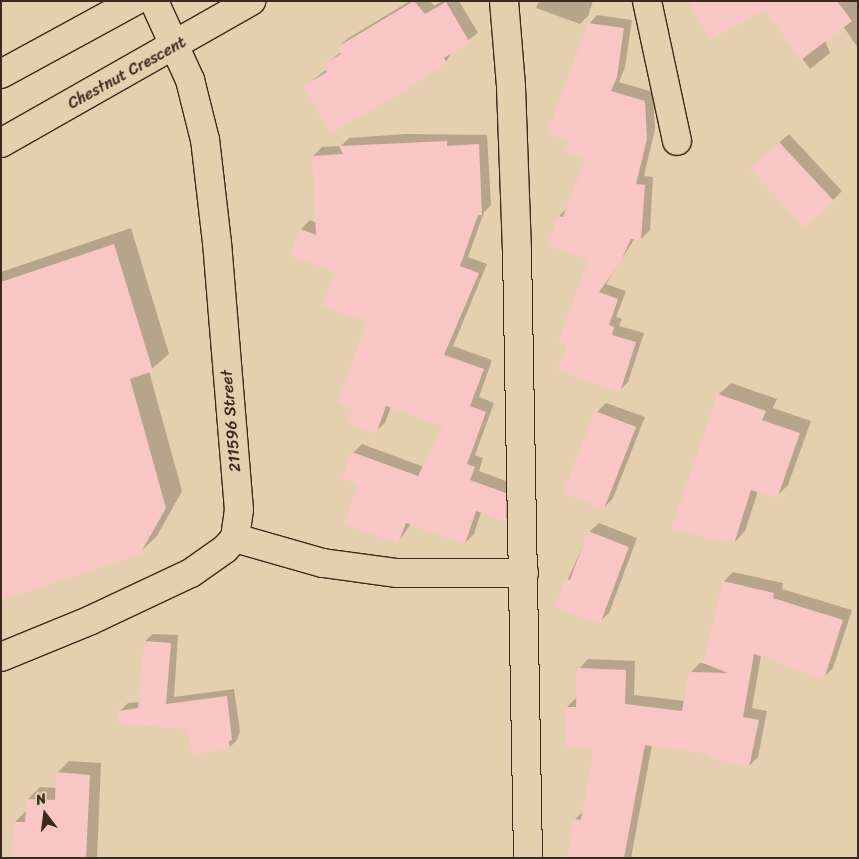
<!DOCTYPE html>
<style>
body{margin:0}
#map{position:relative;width:859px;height:859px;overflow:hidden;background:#e4cfae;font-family:Sriracha,sans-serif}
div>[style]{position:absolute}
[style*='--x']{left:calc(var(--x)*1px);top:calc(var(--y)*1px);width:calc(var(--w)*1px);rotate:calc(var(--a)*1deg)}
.shadow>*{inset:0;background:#0003}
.building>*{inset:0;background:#f8c7c5}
.roads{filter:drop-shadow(1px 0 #3b2a1e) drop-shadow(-1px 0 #3b2a1e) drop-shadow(0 1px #3b2a1e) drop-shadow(0 -1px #3b2a1e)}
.street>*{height:28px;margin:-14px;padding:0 14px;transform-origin:14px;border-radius:14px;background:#e4cfae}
span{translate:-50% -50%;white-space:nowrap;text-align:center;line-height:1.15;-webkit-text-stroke:4px #e4cfae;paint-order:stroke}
.street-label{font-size:16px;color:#3b2a1e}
.frame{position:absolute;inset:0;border:2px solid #3b2a1e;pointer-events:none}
.north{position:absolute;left:20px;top:789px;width:50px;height:50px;-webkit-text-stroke:4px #e4cfae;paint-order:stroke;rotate:345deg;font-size:14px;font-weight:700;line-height:20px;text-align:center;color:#3b2a1e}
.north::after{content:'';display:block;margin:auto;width:18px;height:22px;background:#3b2a1e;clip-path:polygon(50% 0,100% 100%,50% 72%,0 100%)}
</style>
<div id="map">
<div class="shadow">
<div style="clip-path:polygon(410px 1px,430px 1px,434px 6px,442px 1px,459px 1px,478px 33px,453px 51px,446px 62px,305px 86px,327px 69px,325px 65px,341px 52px,338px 47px,347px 39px)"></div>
<div style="clip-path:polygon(539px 1px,593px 1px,588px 16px,580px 24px,536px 8px)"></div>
<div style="clip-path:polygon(809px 1px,830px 53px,810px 69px,764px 8px,692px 6px)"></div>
<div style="clip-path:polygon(826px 1px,858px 1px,858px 48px)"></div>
<div style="clip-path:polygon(597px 15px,632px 20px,625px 67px,619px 82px,653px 92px,655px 129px,644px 176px,653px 177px,650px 230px,641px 239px,635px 238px,606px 284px,626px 291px,616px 317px,622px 319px,619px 326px,644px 333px,628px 382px,620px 390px,568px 343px,590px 259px,549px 244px,559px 216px,568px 207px,587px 159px,571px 141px,589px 24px)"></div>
<div style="clip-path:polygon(406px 134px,487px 135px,491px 205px,484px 212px,468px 257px,487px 264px,453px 346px,492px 360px,479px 397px,494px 403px,475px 455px,483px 458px,479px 471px,514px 484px,515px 511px,506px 519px,481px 512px,474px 534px,465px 543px,411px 524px,398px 542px,359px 484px,353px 453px,362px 444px,424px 467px,444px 425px,391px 406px,385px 423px,375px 432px,368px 322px,337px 271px,292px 254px,301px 229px,310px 220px,317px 223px,313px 156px,322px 147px,341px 146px,349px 138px)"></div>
<div style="clip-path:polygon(789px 134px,842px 191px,833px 200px,761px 159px)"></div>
<div style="clip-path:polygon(131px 228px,169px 354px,149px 371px,182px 491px,157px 536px,139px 553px,1px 598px,1px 272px)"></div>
<div style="clip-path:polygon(731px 383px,777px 399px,773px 408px,811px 421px,788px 485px,776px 497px,758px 491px,745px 531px,734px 543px,719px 394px)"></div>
<div style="clip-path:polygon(606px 403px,645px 417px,613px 498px,604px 508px,597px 412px)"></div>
<div style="clip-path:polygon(599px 523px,637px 538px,609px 613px,599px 622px,556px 606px,589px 532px)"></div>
<div style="clip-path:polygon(733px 572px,783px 583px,782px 589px,852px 610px,833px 668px,824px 677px,761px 656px,752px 708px,767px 711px,758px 757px,749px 766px,707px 753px,652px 745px,631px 858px,568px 858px,575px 819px,584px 811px,595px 746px,567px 707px,577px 697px,579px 669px,588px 659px,635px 661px,634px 695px,685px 701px,691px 672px,700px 663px,705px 663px,724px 581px)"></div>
<div style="clip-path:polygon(153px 634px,178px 635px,174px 697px,234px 689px,240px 731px,237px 740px,229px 748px,189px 728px,120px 711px,128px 703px,140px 702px,145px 641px)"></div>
<div style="clip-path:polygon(69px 761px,101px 763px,97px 858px,13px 858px,15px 822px,27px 810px,28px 799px,40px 787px,57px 788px,57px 773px)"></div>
</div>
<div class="building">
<div style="clip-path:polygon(414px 1px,425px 14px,446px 2px,470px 43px,444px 58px,447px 63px,419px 82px,331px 133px,303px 86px,327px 72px,323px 65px,341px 54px,337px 47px)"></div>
<div style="clip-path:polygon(688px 1px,837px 1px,852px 21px,801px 60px,764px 10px,710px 40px)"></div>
<div style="clip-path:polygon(588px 23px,624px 28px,617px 77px,611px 91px,645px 101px,647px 139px,636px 184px,645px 185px,641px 240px,631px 239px,620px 263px,599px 292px,618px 299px,609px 325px,614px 327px,612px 335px,636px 342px,620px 392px,558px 370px,567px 344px,559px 341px,588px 260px,548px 245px,558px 216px,563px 217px,585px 159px,565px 152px,569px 142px,547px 134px)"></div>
<div style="clip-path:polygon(447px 141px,447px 146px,479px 144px,482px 215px,478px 215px,460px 266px,479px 273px,444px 355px,484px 369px,470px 406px,486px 412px,467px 464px,475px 467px,470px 480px,506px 493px,506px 521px,476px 511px,465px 544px,406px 523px,398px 544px,344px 524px,358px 485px,342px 479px,352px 452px,418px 476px,443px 426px,386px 406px,376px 434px,348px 423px,353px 409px,337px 403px,367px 322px,322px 306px,335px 272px,290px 255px,300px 229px,316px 235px,312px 156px,343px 154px,339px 146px)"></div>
<div style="clip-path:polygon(779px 142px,834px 201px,805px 228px,750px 169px)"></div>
<div style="clip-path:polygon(114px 244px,153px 371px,130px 379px,166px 508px,140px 554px,1px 600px,1px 282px)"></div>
<div style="clip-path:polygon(718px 394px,766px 411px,762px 420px,800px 433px,777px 499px,751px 490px,734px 544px,671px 529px)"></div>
<div style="clip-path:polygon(595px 411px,636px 427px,604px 509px,563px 493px)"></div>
<div style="clip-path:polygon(588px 531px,629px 547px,600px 624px,555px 607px,565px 579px,570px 580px)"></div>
<div style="clip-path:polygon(723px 581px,774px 593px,773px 598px,843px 620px,824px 679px,754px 654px,743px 717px,759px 720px,749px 767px,707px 757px,706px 754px,645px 745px,624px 858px,567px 858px,574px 819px,581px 820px,594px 747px,565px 746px,566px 707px,576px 707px,577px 668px,626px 670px,625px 704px,682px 711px,689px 672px,728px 673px,703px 663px)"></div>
<div style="clip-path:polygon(144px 641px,171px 643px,166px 704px,227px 696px,232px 740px,229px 741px,230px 749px,192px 754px,188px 729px,119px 724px,118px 711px,138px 708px)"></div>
<div style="clip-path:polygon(56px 772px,90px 775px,86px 858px,12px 858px,14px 822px,25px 822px,27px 799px,55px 800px)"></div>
</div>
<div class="roads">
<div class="street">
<div style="--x:504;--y:1;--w:86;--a:85.3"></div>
<div style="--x:511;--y:87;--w:164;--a:87.9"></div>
<div style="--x:517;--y:251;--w:607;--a:88.96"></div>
<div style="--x:647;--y:1;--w:143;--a:77.9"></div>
<div style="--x:1;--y:74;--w:153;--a:-28.6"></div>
<div style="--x:1;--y:143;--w:288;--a:-29.6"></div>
<div style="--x:235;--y:538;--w:91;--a:15.9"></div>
<div style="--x:323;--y:563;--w:75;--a:7.7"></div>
<div style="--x:397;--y:573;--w:127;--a:0"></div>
<div style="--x:1;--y:657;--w:97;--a:-22.3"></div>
<div style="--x:91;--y:620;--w:110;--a:-25.2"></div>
<div style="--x:191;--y:573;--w:42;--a:-35.2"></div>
<div style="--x:225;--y:549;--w:15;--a:-48"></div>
<div style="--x:235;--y:538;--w:28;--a:-82"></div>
<div style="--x:239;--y:510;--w:268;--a:-94.7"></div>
<div style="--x:217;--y:243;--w:104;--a:-96.6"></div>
<div style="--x:205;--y:140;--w:62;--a:-104"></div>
<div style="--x:190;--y:80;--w:87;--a:-114.5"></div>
</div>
</div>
<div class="street-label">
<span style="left:127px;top:73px;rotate:-29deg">Chestnut Crescent</span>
<span style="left:231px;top:421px;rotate:-95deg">211596 Street</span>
</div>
<div class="frame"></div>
<div class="north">N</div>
</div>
